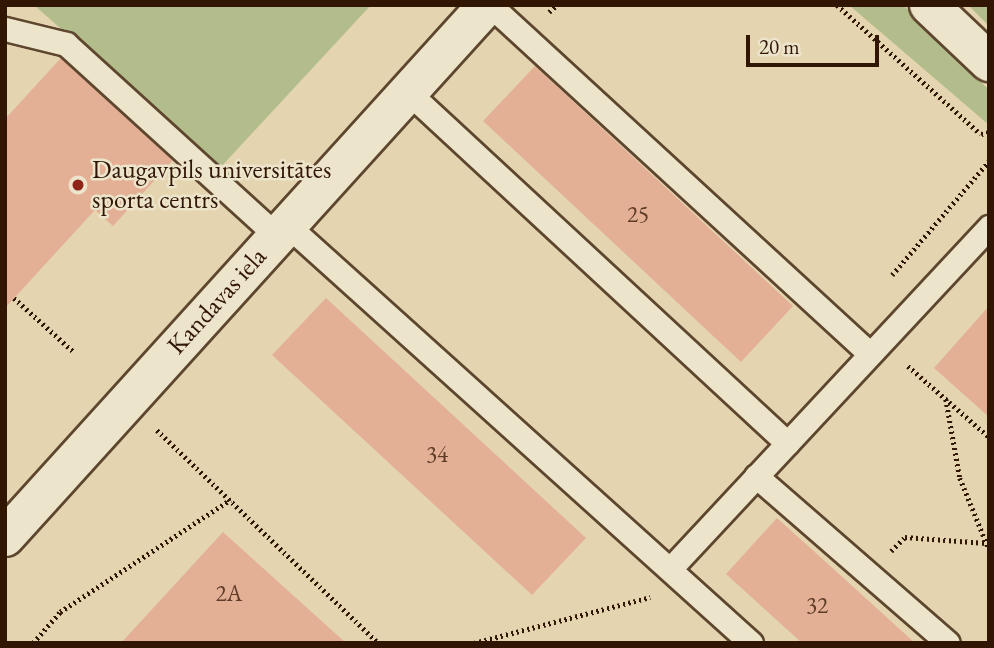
<!DOCTYPE html>
<meta charset="utf-8">
<style>
body{margin:0}
#map{position:relative;width:994px;height:648px;overflow:hidden;background:#e4d5b0;font-family:"EB Garamond",serif}
div>[style]{position:absolute}
[style*='--x']{left:calc(var(--x)*1px);top:calc(var(--y)*1px);width:calc(var(--w)*1px);rotate:calc(var(--a)*1deg)}
.green>*{inset:0;background:#b3bd8c}
.building>*{inset:0;background:#e3b095}
.path>*{height:4.5px;margin-top:-2.25px;transform-origin:0;background:repeating-linear-gradient(90deg,#311603 0 2px,transparent 0 5.5px)}
.roads{filter:drop-shadow(2px 0 #5e462e) drop-shadow(-2px 0 #5e462e) drop-shadow(0 2px #5e462e) drop-shadow(0 -2px #5e462e)}
.service>*{height:23px;margin:-11.5px;padding:0 11.5px;transform-origin:11.5px;border-radius:11.5px;background:#ede4cc}
.minor>*{height:38px;margin:-19px;padding:0 19px;transform-origin:19px;border-radius:19px;background:#ede4cc}
.dots>*{width:19px;height:19px;translate:-50% -50%;box-sizing:border-box;border:4px solid #ede4cc;border-radius:50%}
span{translate:-50% -50%;white-space:nowrap;text-align:center;line-height:1.15;-webkit-text-stroke:5px #ede4cc;paint-order:stroke}
.number-label{font-size:23px;color:#5e3c28}
.number-label span{-webkit-text-stroke-width:0}
.poi-label{font-size:26px;color:#311603}
.left{translate:0 -50%;text-align:left}
.street-label{font-size:26px;color:#311603}
.frame{position:absolute;inset:0;border:7px solid #311603;pointer-events:none}
.scale{position:absolute;left:746px;top:35px;width:133px;height:32px;box-sizing:border-box;border:4px solid #311603;border-top:0;padding-left:9px;font-size:21px;line-height:24px;white-space:nowrap;color:#311603;-webkit-text-stroke:5px #ede4cc;paint-order:stroke}
</style>
<div id="map">
<div class="green">
<div style="clip-path:polygon(34px 5px,371px 5px,219px 169px)"></div>
<div style="clip-path:polygon(849px 5px,903px 5px,989px 90px,989px 125px)"></div>
<div style="clip-path:polygon(968px 5px,989px 5px,989px 26px)"></div>
</div>
<div class="building">
<div style="clip-path:polygon(61px 58px,173px 160px,113px 226px,95px 210px,5px 308px,5px 119px)"></div>
<div style="clip-path:polygon(535px 66px,793px 306px,741px 362px,483px 121px)"></div>
<div style="clip-path:polygon(326px 298px,586px 538px,532px 595px,272px 355px)"></div>
<div style="clip-path:polygon(989px 306px,989px 417px,934px 368px)"></div>
<div style="clip-path:polygon(777px 518px,817px 554px,915px 643px,802px 643px,726px 574px)"></div>
<div style="clip-path:polygon(223px 532px,346px 643px,121px 643px)"></div>
</div>
<div class="path">
<div style="--x:837;--y:5;--w:193;--a:41.9"></div>
<div style="--x:981;--y:134;--w:8;--a:-14"></div>
<div style="--x:549;--y:12;--w:11;--a:-41"></div>
<div style="--x:892;--y:275;--w:150;--a:-49.6"></div>
<div style="--x:14;--y:298;--w:82;--a:42"></div>
<div style="--x:908;--y:366;--w:108;--a:41.2"></div>
<div style="--x:946;--y:399;--w:80;--a:80"></div>
<div style="--x:960;--y:478;--w:77;--a:67.8"></div>
<div style="--x:157;--y:430;--w:307;--a:43.9"></div>
<div style="--x:891;--y:551;--w:20;--a:-45"></div>
<div style="--x:905;--y:537;--w:81;--a:4.2"></div>
<div style="--x:33;--y:643;--w:41;--a:-48.9"></div>
<div style="--x:60;--y:612;--w:204;--a:-33.4"></div>
<div style="--x:474;--y:643;--w:182;--a:-14.6"></div>
</div>
<div class="roads">
<div class="service">
<div style="--x:490;--y:5;--w:516;--a:42.57"></div>
<div style="--x:5;--y:29;--w:63;--a:13.8"></div>
<div style="--x:66;--y:44;--w:284;--a:42.3"></div>
<div style="--x:408;--y:92;--w:517;--a:42.8"></div>
<div style="--x:286;--y:224;--w:626;--a:42.02"></div>
<div style="--x:756;--y:476;--w:254;--a:41"></div>
<div style="--x:670;--y:569;--w:468;--a:-47"></div>
</div>
<div class="minor">
<div style="--x:929;--y:5;--w:83;--a:43.5"></div>
<div style="--x:5;--y:537;--w:718;--a:-47.82"></div>
</div>
</div>
<div class="dots">
<div style="left:78px;top:185px;background:#8f2418"></div>
</div>
<div class="number-label">
<span style="left:638px;top:214px">25</span>
<span style="left:437px;top:454px">34</span>
<span style="left:229px;top:593px">2A</span>
<span style="left:817px;top:605px">32</span>
</div>
<div class="poi-label">
<span class="left" style="left:92px;top:185px">Daugavpils universitātes<br>sporta centrs</span>
</div>
<div class="street-label">
<span style="left:217px;top:301px;rotate:-48deg">Kandavas iela</span>
</div>
<div class="frame"></div>
<div class="scale">20 m</div>
</div>
